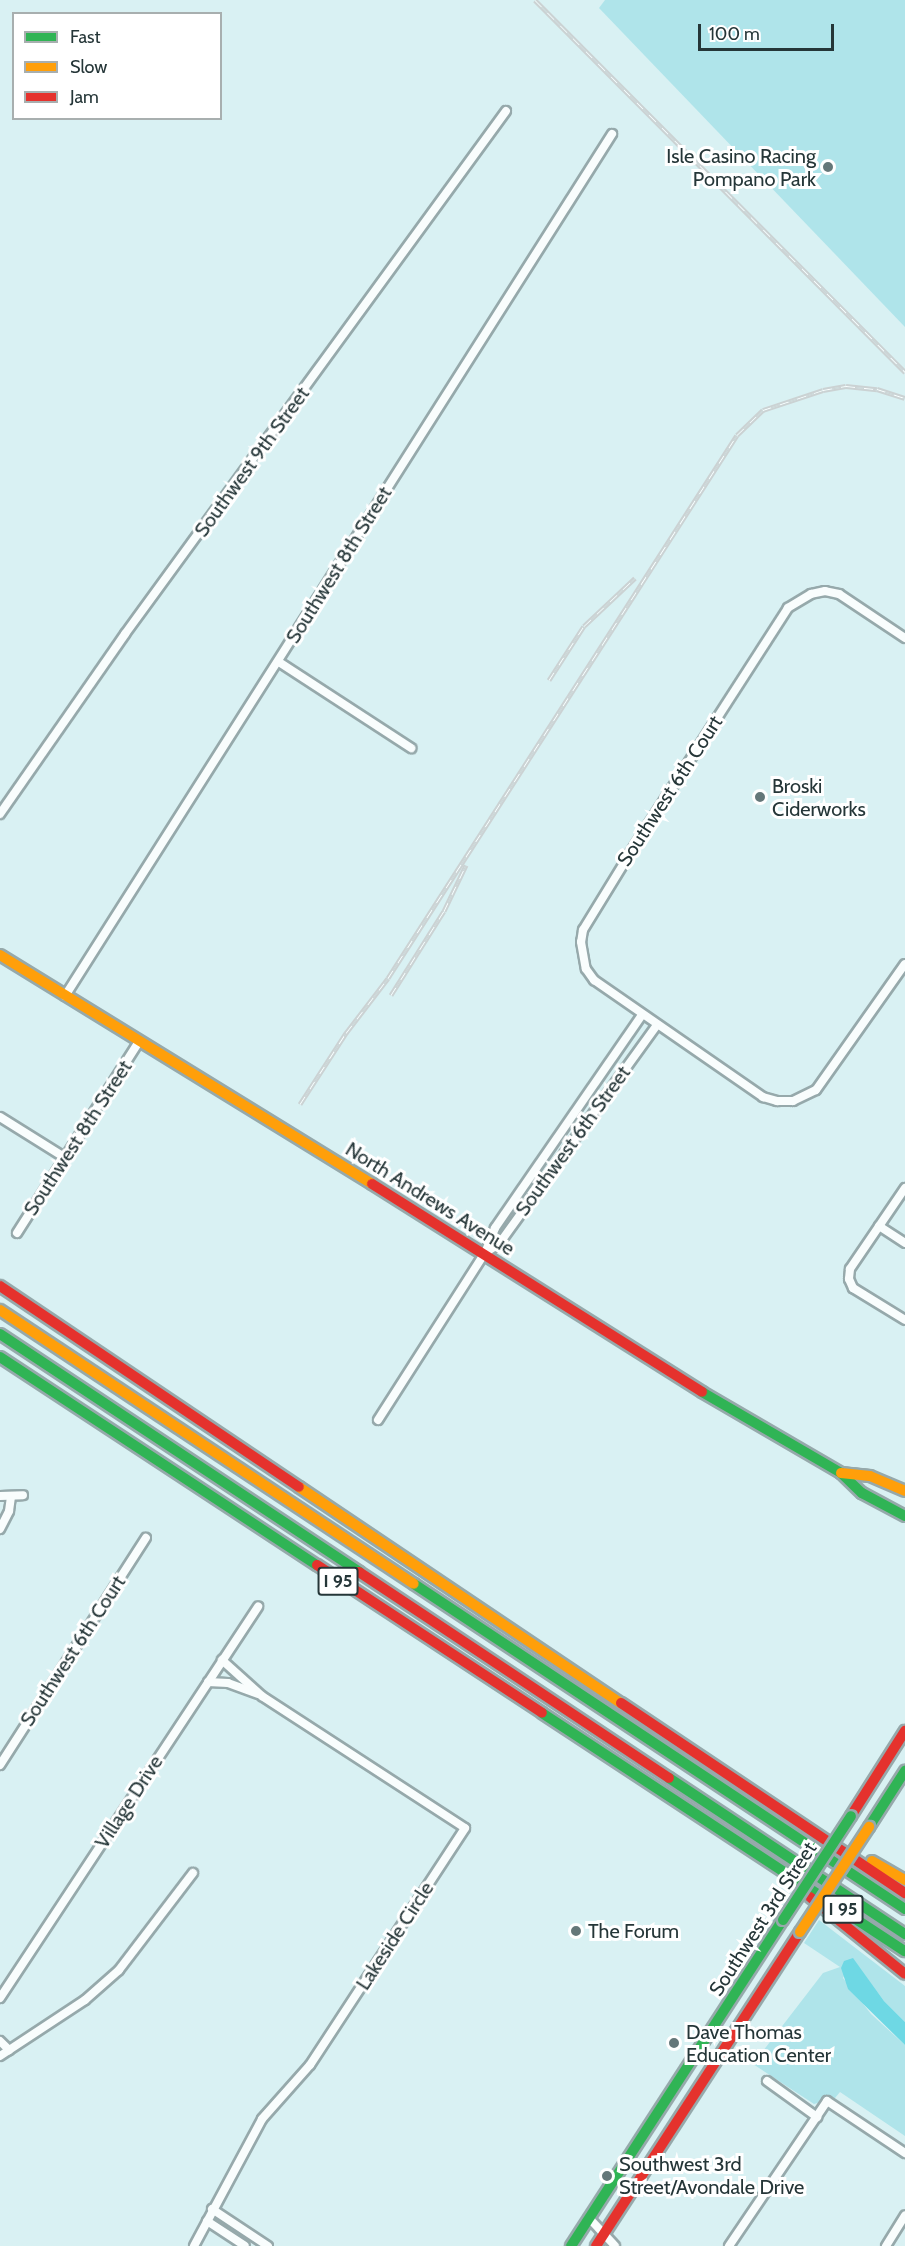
<!DOCTYPE html>
<style>
body{margin:0}
#map{position:relative;width:905px;height:2246px;overflow:hidden;background:#d9f1f3;font-family:Cabin,sans-serif}
div>[style]{position:absolute}
[style*='--x']{left:calc(var(--x)*1px);top:calc(var(--y)*1px);width:calc(var(--w)*1px);rotate:calc(var(--a)*1deg)}
.green>*{inset:0;background:#afe4ea}
.water>*{inset:0;background:#6ed8e4}
.roads{filter:drop-shadow(2px 0 #96a9ab) drop-shadow(-2px 0 #96a9ab) drop-shadow(0 2px #96a9ab) drop-shadow(0 -2px #96a9ab)}
.street>*{height:8px;margin:-4px;padding:0 4px;transform-origin:4px;border-radius:4px;background:#f9fdfd}
.fast>*{height:10px;margin:-5px;padding:0 5px;transform-origin:5px;border-radius:5px;background:#30b455}
.slow>*{height:10px;margin:-5px;padding:0 5px;transform-origin:5px;border-radius:5px;background:#ff9f0a}
.jam>*{height:10px;margin:-5px;padding:0 5px;transform-origin:5px;border-radius:5px;background:#e5322d}
.rail>*{height:5px;margin-top:-2.5px;transform-origin:0;background:repeating-linear-gradient(90deg,#fff 0 9px,#cbd2d3 0 18px);box-sizing:border-box;border-block:2px solid #cbd2d3}
.bridges{filter:drop-shadow(2px 0 #96a9ab) drop-shadow(-2px 0 #96a9ab) drop-shadow(0 2px #96a9ab) drop-shadow(0 -2px #96a9ab)}
.fast-bridge>*{height:10px;margin:-5px;padding:0 5px;transform-origin:5px;border-radius:5px;background:#30b455}
.slow-bridge>*{height:10px;margin:-5px;padding:0 5px;transform-origin:5px;border-radius:5px;background:#ff9f0a}
.dots>*{width:16px;height:16px;translate:-50% -50%;box-sizing:border-box;border:3px solid #fff;border-radius:50%}
span{translate:-50% -50%;white-space:nowrap;text-align:center;line-height:1.15;-webkit-text-stroke:6px #fff;paint-order:stroke}
.shield-label span{padding:2px 4px;background:#fff;border:2px solid;border-radius:4px;-webkit-text-stroke-width:0}
.shield-label{font-size:18px;color:#253638;font-weight:700}
.poi-label{font-size:20px;color:#253638}
.right{translate:-100% -50%;text-align:right}
.left{translate:0 -50%;text-align:left}
.street-label{font-size:20px;color:#253638}
.legend{position:absolute;left:12px;top:12px;width:210px;height:108px;box-sizing:border-box;background:#fff;border:2px solid #a8afaf;margin:0;padding:8px 10px;list-style:none;font-size:18px;color:#253638}
.legend li{display:flex;align-items:center;gap:12px;height:30px}
.legend b{width:30px;border:2px solid #a8afaf}
.scale{position:absolute;left:698px;top:24px;width:136px;height:27px;box-sizing:border-box;border:3px solid #253638;border-top:0;padding-left:8px;font-size:18px;line-height:21px;white-space:nowrap;color:#253638;-webkit-text-stroke:4px #fff;paint-order:stroke}
</style>
<div id="map">
<div class="green">
<div style="clip-path:polygon(605px 0,905px 0,905px 327px,599px 8px)"></div>
<div style="clip-path:polygon(819px 1920px,905px 1986px,905px 2022px,884px 2001px,853px 1959px,843px 1978px,871px 2014px,905px 2045px,905px 2136px,840px 2092px,835px 2098px,814px 2104px,753px 2064px,823px 1973px,840px 1967px,804px 1943px)"></div>
</div>
<div class="water">
<div style="clip-path:polygon(853px 1958px,884px 2001px,905px 2022px,905px 2045px,848px 1989px,841px 1968px,844px 1961px)"></div>
</div>
<div class="roads">
<div class="street">
<div style="--x:905;--y:638;--w:79;--a:-146.3"></div>
<div style="--x:839;--y:594;--w:14;--a:-168"></div>
<div style="--x:825;--y:591;--w:14;--a:168"></div>
<div style="--x:811;--y:594;--w:27;--a:149"></div>
<div style="--x:788;--y:608;--w:294;--a:122.8"></div>
<div style="--x:629;--y:855;--w:88;--a:121.5"></div>
<div style="--x:583;--y:930;--w:12;--a:99"></div>
<div style="--x:581;--y:942;--w:27;--a:80"></div>
<div style="--x:586;--y:969;--w:14;--a:54"></div>
<div style="--x:594;--y:980;--w:206;--a:34.7"></div>
<div style="--x:763;--y:1097;--w:15;--a:16"></div>
<div style="--x:777;--y:1101;--w:16;--a:0"></div>
<div style="--x:793;--y:1101;--w:25;--a:-26"></div>
<div style="--x:816;--y:1090;--w:154;--a:-54.8"></div>
<div style="--x:279;--y:662;--w:158;--a:33.1"></div>
<div style="--x:0;--y:814;--w:219;--a:-55.2"></div>
<div style="--x:125;--y:634;--w:647;--a:-53.93"></div>
<div style="--x:65;--y:996;--w:1021;--a:-57.6"></div>
<div style="--x:0;--y:1117;--w:75;--a:32"></div>
<div style="--x:905;--y:1188;--w:98;--a:124.2"></div>
<div style="--x:850;--y:1269;--w:10;--a:96"></div>
<div style="--x:849;--y:1279;--w:10;--a:66"></div>
<div style="--x:853;--y:1288;--w:61;--a:31.6"></div>
<div style="--x:879;--y:1226;--w:31;--a:33"></div>
<div style="--x:17;--y:1233;--w:225;--a:-57.5"></div>
<div style="--x:486;--y:1252;--w:15;--a:-32"></div>
<div style="--x:499;--y:1244;--w:270;--a:-54.2"></div>
<div style="--x:378;--y:1420;--w:198;--a:-57.4"></div>
<div style="--x:485;--y:1253;--w:27;--a:-68"></div>
<div style="--x:495;--y:1228;--w:259;--a:-55.4"></div>
<div style="--x:0;--y:1496;--w:23;--a:-2"></div>
<div style="--x:0;--y:1529;--w:20;--a:-63"></div>
<div style="--x:9;--y:1511;--w:15;--a:-82"></div>
<div style="--x:208;--y:1682;--w:20;--a:3"></div>
<div style="--x:228;--y:1683;--w:32;--a:20"></div>
<div style="--x:0;--y:1765;--w:270;--a:-57.3"></div>
<div style="--x:0;--y:1998;--w:469;--a:-56.6"></div>
<div style="--x:0;--y:2041;--w:13;--a:45"></div>
<div style="--x:0;--y:2056;--w:102;--a:-33.4"></div>
<div style="--x:85;--y:2000;--w:45;--a:-41.4"></div>
<div style="--x:119;--y:1970;--w:122;--a:-52.7"></div>
<div style="--x:767;--y:2081;--w:62;--a:35.8"></div>
<div style="--x:212;--y:2209;--w:67;--a:33.5"></div>
<div style="--x:589;--y:2218;--w:38;--a:47"></div>
<div style="--x:207;--y:2221;--w:45;--a:33.3"></div>
<div style="--x:194;--y:2246;--w:144;--a:-61.8"></div>
<div style="--x:262;--y:2119;--w:72;--a:-48.4"></div>
<div style="--x:310;--y:2065;--w:283;--a:-56.8"></div>
<div style="--x:465;--y:1828;--w:242;--a:-147"></div>
<div style="--x:262;--y:1696;--w:54;--a:-138"></div>
<div style="--x:729;--y:2246;--w:175;--a:-55.9"></div>
<div style="--x:827;--y:2101;--w:94;--a:33.7"></div>
<div style="--x:886;--y:2246;--w:36;--a:-58"></div>
</div>
<div class="fast">
<div style="--x:0;--y:1334;--w:431;--a:33.5"></div>
<div style="--x:0;--y:1357;--w:379;--a:33.3"></div>
<div style="--x:702;--y:1392;--w:161;--a:30.2"></div>
<div style="--x:841;--y:1473;--w:29;--a:44"></div>
<div style="--x:862;--y:1493;--w:49;--a:28.1"></div>
<div style="--x:414;--y:1584;--w:589;--a:33.5"></div>
<div style="--x:542;--y:1713;--w:434;--a:33.3"></div>
<div style="--x:669;--y:1778;--w:283;--a:33.5"></div>
<div style="--x:869;--y:1827;--w:67;--a:-57.3"></div>
<div style="--x:571;--y:2246;--w:389;--a:-57"></div>
</div>
<div class="slow">
<div style="--x:0;--y:955;--w:437;--a:31.6"></div>
<div style="--x:0;--y:1310;--w:496;--a:33.5"></div>
<div style="--x:841;--y:1473;--w:29;--a:6"></div>
<div style="--x:870;--y:1476;--w:38;--a:23"></div>
<div style="--x:299;--y:1487;--w:388;--a:33.9"></div>
<div style="--x:872;--y:1861;--w:38;--a:30"></div>
</div>
<div class="jam">
<div style="--x:372;--y:1184;--w:390;--a:32.2"></div>
<div style="--x:0;--y:1286;--w:360;--a:33.9"></div>
<div style="--x:317;--y:1565;--w:269;--a:33.3"></div>
<div style="--x:359;--y:1572;--w:372;--a:33.6"></div>
<div style="--x:621;--y:1703;--w:342;--a:33.8"></div>
<div style="--x:851;--y:1816;--w:101;--a:-57.6"></div>
<div style="--x:810;--y:1897;--w:122;--a:39"></div>
<div style="--x:596;--y:2246;--w:374;--a:-57"></div>
</div>
</div>
<div class="rail">
<div style="--x:535;--y:0;--w:525;--a:45.15"></div>
<div style="--x:549;--y:680;--w:64;--a:-57.1"></div>
<div style="--x:584;--y:626;--w:70;--a:-43.3"></div>
<div style="--x:391;--y:995;--w:99;--a:-57.8"></div>
<div style="--x:444;--y:911;--w:51;--a:-64.4"></div>
<div style="--x:300;--y:1104;--w:85;--a:-57.1"></div>
<div style="--x:346;--y:1033;--w:69;--a:-52.6"></div>
<div style="--x:388;--y:978;--w:645;--a:-57.27"></div>
<div style="--x:737;--y:435;--w:36;--a:-44"></div>
<div style="--x:763;--y:410;--w:63;--a:-18.4"></div>
<div style="--x:823;--y:390;--w:23;--a:-10"></div>
<div style="--x:846;--y:386;--w:31;--a:6"></div>
<div style="--x:877;--y:389;--w:29;--a:18"></div>
</div>
<div class="bridges">
<div class="fast-bridge">
<div style="--x:783;--y:1920;--w:124;--a:-56.8"></div>
</div>
<div class="slow-bridge">
<div style="--x:800;--y:1932;--w:126;--a:-56.7"></div>
</div>
</div>
<div class="dots">
<div style="left:828px;top:167px;background:#647779"></div>
<div style="left:760px;top:797px;background:#647779"></div>
<div style="left:576px;top:1931px;background:#647779"></div>
<div style="left:674px;top:2043px;background:#647779"></div>
<div style="left:607px;top:2176px;background:#647779"></div>
</div>
<div class="shield-label">
<span style="left:338px;top:1581px">I 95</span>
<span style="left:843px;top:1909px">I 95</span>
</div>
<div class="poi-label">
<span class="right" style="left:816px;top:168px">Isle Casino Racing<br>Pompano Park</span>
<span class="left" style="left:772px;top:798px">Broski<br>Ciderworks</span>
<span class="left" style="left:588px;top:1931px">The Forum</span>
<span class="left" style="left:686px;top:2044px">Dave Thomas<br>Education Center</span>
<span class="left" style="left:619px;top:2176px">Southwest 3rd<br>Street/Avondale Drive</span>
</div>
<div class="street-label">
<span style="left:252px;top:462px;rotate:-54deg">Southwest 9th Street</span>
<span style="left:339px;top:565px;rotate:-58deg">Southwest 8th Street</span>
<span style="left:670px;top:791px;rotate:-57deg">Southwest 6th Court</span>
<span style="left:78px;top:1138px;rotate:-57deg">Southwest 8th Street</span>
<span style="left:573px;top:1141px;rotate:-54deg">Southwest 6th Street</span>
<span style="left:430px;top:1199px;rotate:32deg">North Andrews Avenue</span>
<span style="left:73px;top:1651px;rotate:-57deg">Southwest 6th Court</span>
<span style="left:129px;top:1802px;rotate:-57deg">Village Drive</span>
<span style="left:763px;top:1919px;rotate:-57deg">Southwest 3rd Street</span>
<span style="left:395px;top:1936px;rotate:-57deg">Lakeside Circle</span>
</div>
<ul class="legend">
<li><b style="height:8px;background:#30b455"></b>Fast</li>
<li><b style="height:8px;background:#ff9f0a"></b>Slow</li>
<li><b style="height:8px;background:#e5322d"></b>Jam</li>
</ul>
<div class="scale">100 m</div>
</div>
